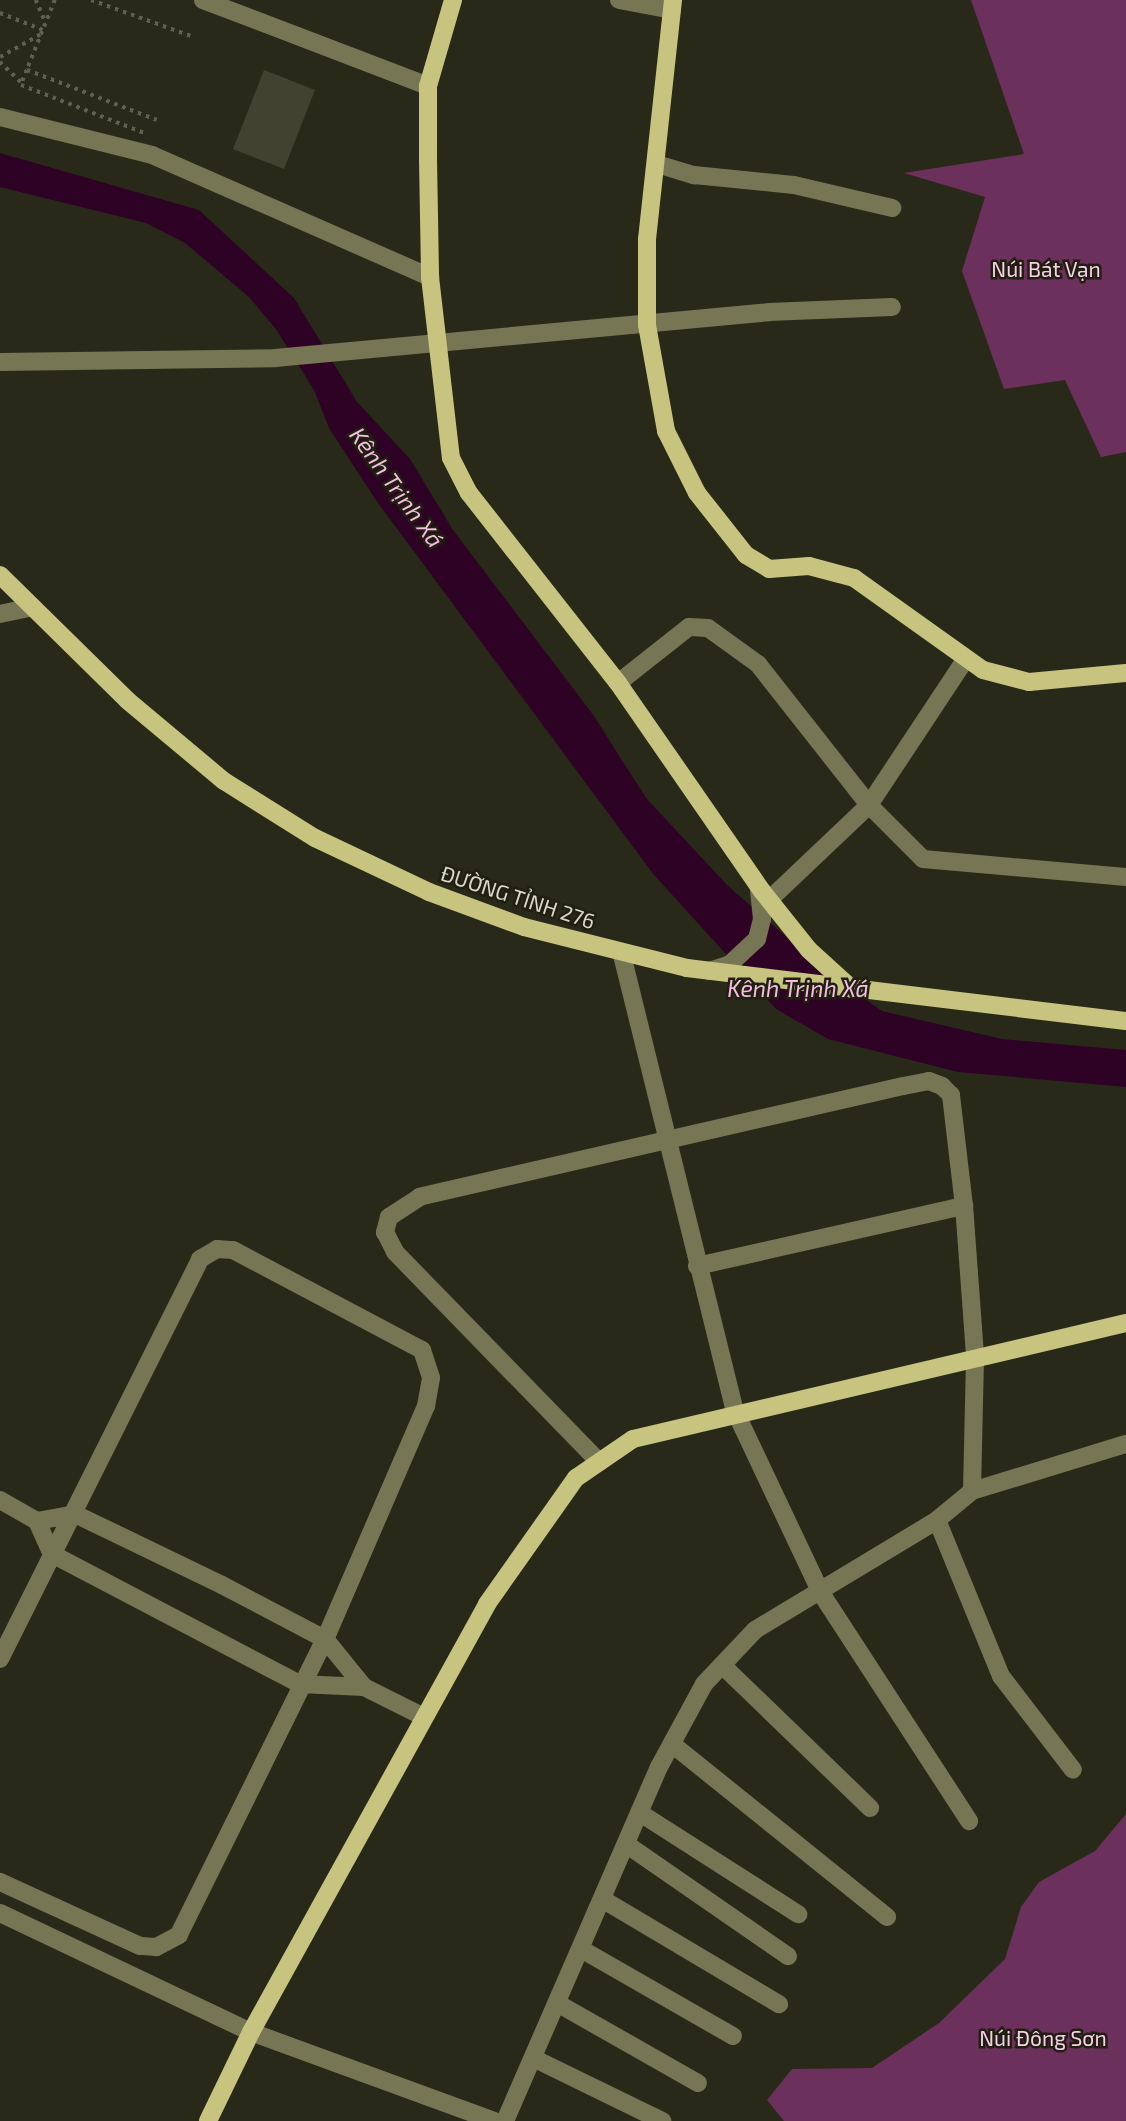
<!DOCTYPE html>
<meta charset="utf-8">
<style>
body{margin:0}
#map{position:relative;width:1126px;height:2121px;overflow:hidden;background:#292919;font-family:"Exo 2",sans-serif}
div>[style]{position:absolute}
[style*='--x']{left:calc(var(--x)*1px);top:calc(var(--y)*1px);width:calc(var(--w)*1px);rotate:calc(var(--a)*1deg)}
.green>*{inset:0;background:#6c305c}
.water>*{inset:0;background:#2e0224}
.building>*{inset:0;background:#424231}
.path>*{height:3.5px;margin-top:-1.75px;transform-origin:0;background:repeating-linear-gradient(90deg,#606052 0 3.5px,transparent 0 8.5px)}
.minor>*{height:18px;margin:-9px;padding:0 9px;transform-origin:9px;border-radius:9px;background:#767655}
.major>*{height:18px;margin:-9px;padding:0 9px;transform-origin:9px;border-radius:9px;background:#c6c47f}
span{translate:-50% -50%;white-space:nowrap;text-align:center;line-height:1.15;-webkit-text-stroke:5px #201f10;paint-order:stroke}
.park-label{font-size:21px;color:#f7d0ea}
.street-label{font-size:21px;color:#d8d8cd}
.water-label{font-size:23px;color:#f5bde3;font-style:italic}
</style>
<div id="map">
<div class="green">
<div style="clip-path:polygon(971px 0,1126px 0,1126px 452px,1101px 457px,1065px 380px,1004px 389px,962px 271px,985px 197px,904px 173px,1024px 154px)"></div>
<div style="clip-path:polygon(1126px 1814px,1126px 2121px,784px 2121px,767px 2100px,792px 2069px,872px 2068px,939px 2023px,1005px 1959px,1021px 1907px,1039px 1882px,1095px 1851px)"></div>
</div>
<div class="water">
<div style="clip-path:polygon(0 153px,199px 210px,294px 298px,357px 402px,410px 459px,453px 530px,594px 716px,646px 798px,728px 886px,822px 968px,882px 1011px,1002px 1039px,1126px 1050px,1126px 1087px,958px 1072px,828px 1039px,776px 1009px,654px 875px,378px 503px,329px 428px,314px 390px,276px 329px,249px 297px,185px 243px,146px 223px,0 187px)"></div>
</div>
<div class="building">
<div style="clip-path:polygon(264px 70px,315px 90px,284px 169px,233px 149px)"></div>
</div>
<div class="path">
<div style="--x:36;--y:0;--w:25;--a:67"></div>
<div style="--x:55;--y:0;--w:75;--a:111.8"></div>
<div style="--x:27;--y:70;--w:139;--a:21"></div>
<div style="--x:91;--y:0;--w:106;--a:19.8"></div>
<div style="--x:0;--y:13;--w:46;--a:21.6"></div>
<div style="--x:0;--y:57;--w:47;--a:-29.3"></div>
<div style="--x:0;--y:62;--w:30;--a:44"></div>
<div style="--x:27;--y:70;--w:16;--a:112"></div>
<div style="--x:21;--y:85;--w:132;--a:21.3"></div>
</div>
<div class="minor">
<div style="--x:203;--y:0;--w:241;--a:20.9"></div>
<div style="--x:619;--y:0;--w:54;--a:10.7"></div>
<div style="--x:0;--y:117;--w:157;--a:14"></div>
<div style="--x:152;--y:155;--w:304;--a:23.7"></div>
<div style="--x:657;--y:164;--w:39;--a:17"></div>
<div style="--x:694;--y:175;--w:100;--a:5.7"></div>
<div style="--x:794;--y:185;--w:101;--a:13.2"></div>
<div style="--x:0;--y:362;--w:275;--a:-0.8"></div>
<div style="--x:275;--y:358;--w:496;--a:-5.3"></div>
<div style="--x:769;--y:312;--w:123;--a:-2.3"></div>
<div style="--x:0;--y:614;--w:33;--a:-12"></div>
<div style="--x:618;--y:683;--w:90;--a:-38.3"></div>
<div style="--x:689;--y:627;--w:19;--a:3"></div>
<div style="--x:708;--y:628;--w:62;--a:35.8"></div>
<div style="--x:758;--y:664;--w:179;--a:51.8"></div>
<div style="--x:869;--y:805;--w:76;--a:45"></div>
<div style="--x:923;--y:859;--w:204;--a:5.1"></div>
<div style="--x:769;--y:900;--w:138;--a:-43.5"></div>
<div style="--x:869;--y:805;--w:174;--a:-56.5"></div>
<div style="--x:622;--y:955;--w:470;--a:76.1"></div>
<div style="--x:735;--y:1411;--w:201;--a:64.7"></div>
<div style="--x:821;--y:1593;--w:272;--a:57"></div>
<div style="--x:709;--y:971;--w:22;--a:-18"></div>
<div style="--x:730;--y:964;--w:37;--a:-43"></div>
<div style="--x:757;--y:939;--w:21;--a:-76"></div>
<div style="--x:762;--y:919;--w:30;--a:-96"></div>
<div style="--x:697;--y:1266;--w:274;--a:-12.7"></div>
<div style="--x:972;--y:1491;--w:161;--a:-17"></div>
<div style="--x:0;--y:1500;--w:43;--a:29.6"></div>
<div style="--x:37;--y:1521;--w:36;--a:66"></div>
<div style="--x:52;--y:1554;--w:280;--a:27.7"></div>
<div style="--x:300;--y:1684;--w:64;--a:2.7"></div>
<div style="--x:364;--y:1687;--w:67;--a:26.6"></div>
<div style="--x:937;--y:1520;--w:169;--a:67.7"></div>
<div style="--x:1001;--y:1676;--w:118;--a:52.5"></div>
<div style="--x:37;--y:1521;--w:39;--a:-10"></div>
<div style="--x:75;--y:1514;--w:163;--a:25.8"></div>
<div style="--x:222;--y:1585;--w:116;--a:27.7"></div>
<div style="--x:325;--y:1639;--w:62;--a:50.9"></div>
<div style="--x:0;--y:1659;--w:447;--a:-63.4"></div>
<div style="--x:200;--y:1259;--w:20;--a:-30"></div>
<div style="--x:217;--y:1249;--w:16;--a:4"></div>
<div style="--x:233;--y:1250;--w:214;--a:27.9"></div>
<div style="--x:422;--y:1350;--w:29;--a:72"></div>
<div style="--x:431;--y:1378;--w:28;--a:100"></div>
<div style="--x:426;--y:1406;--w:254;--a:113.4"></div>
<div style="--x:325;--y:1639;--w:330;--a:116.3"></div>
<div style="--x:179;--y:1935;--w:26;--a:152"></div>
<div style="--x:156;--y:1947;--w:16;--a:-176"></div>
<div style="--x:140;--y:1946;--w:154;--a:-155.4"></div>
<div style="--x:722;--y:1665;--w:206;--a:44"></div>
<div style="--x:672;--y:1744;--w:276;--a:38.8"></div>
<div style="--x:640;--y:1813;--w:188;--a:32.6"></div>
<div style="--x:626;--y:1844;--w:197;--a:34.7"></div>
<div style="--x:602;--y:1899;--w:206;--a:30.7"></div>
<div style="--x:0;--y:1913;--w:278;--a:25.4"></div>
<div style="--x:251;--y:2032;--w:259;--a:20.1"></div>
<div style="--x:581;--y:1949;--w:175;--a:29.8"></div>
<div style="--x:557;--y:2003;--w:162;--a:29.6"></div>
<div style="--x:533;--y:2058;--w:144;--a:26"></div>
<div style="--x:505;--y:2121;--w:386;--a:-66.5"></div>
<div style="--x:659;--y:1767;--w:94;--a:-61.5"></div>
<div style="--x:704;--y:1684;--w:74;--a:-46.6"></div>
<div style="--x:755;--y:1630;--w:213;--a:-31.1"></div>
<div style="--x:937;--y:1520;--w:45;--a:-39.6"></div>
<div style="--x:972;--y:1491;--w:136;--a:-88.7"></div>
<div style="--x:975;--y:1355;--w:149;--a:-94.2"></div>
<div style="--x:964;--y:1206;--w:112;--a:-96.7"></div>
<div style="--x:951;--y:1095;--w:13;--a:-135"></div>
<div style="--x:942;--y:1086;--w:14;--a:-159"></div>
<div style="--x:929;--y:1081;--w:26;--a:169"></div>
<div style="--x:903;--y:1086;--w:496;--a:167.1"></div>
<div style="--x:420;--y:1197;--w:37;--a:147"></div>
<div style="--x:389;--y:1217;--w:16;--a:105"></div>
<div style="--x:385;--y:1232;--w:22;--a:63"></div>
<div style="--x:395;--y:1252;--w:293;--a:45.8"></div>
</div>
<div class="major">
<div style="--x:453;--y:0;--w:90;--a:106.2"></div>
<div style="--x:428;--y:86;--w:73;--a:90"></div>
<div style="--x:428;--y:159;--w:118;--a:89"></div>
<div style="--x:430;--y:277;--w:182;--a:83.4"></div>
<div style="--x:451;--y:458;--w:39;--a:63"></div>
<div style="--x:469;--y:493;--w:241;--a:51.9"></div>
<div style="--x:618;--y:683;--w:253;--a:55.3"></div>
<div style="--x:762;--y:891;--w:75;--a:51.5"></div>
<div style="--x:809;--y:950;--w:58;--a:42.2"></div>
<div style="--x:673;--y:0;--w:240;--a:96.2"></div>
<div style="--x:647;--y:239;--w:86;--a:90"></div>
<div style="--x:647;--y:325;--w:108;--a:79.8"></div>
<div style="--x:666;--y:431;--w:69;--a:63.4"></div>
<div style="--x:697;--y:493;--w:79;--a:51.7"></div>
<div style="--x:746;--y:555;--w:27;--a:31"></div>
<div style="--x:769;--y:569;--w:40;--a:-4.3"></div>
<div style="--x:809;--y:566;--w:47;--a:14.9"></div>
<div style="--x:854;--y:578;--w:158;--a:35.5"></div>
<div style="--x:983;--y:670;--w:48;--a:14.6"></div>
<div style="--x:1029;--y:682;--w:97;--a:-5.3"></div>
<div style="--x:0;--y:575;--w:178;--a:44.5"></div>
<div style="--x:127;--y:700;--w:126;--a:39.9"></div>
<div style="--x:224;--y:781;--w:107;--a:32.1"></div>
<div style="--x:315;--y:838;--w:126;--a:25.3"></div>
<div style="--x:429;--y:892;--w:101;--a:20.2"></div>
<div style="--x:524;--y:927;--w:168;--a:14.1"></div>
<div style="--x:687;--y:968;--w:442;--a:6.9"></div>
<div style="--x:208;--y:2121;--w:99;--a:-64.2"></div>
<div style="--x:251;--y:2032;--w:489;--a:-61.1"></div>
<div style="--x:487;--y:1604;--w:154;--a:-54.8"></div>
<div style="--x:576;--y:1478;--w:69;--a:-34.4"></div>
<div style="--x:633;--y:1439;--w:506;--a:-13.24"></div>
</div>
<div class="park-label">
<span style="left:1046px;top:269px">Núi Bát Vạn</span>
<span style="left:1043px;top:2038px">Núi Đông Sơn</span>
</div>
<div class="street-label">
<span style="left:518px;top:897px;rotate:18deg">ĐƯỜNG TỈNH 276</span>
</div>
<div class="water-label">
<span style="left:397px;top:487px;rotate:54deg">Kênh Trịnh Xá</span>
<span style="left:798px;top:988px">Kênh Trịnh Xá</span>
</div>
</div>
